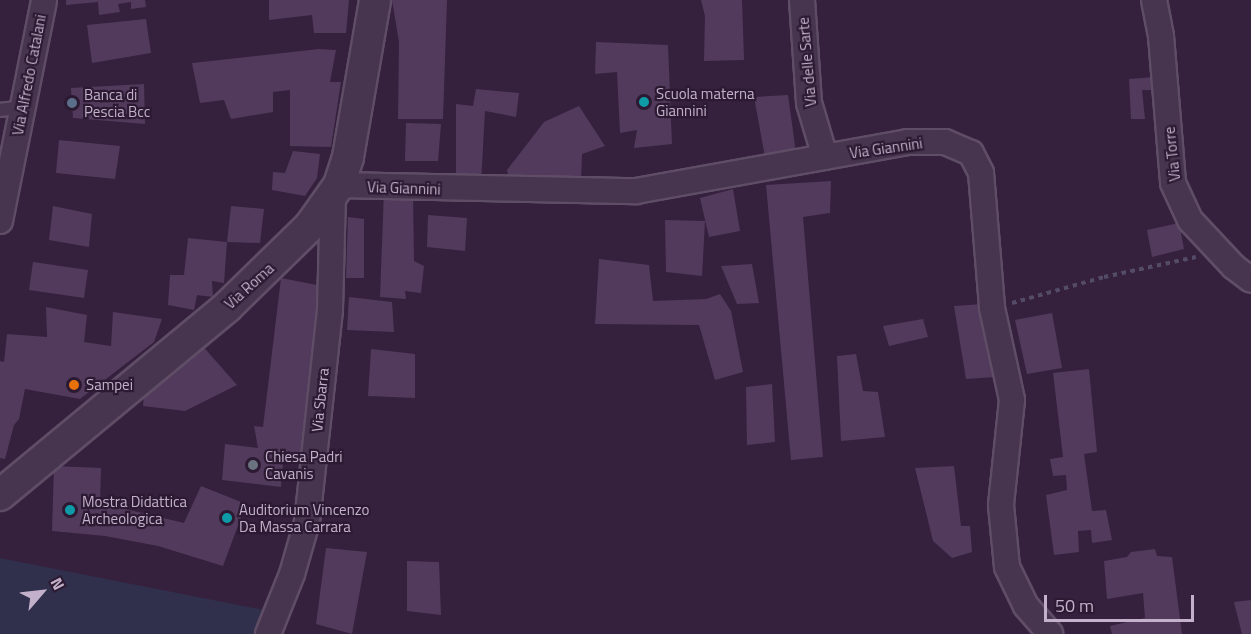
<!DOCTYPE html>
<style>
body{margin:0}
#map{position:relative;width:1251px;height:634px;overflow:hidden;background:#35203e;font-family:"Titillium Web",sans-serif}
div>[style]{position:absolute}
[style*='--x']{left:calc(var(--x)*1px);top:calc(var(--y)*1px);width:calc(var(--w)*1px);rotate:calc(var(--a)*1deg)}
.green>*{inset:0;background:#31304c}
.building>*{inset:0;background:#523a5c}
.path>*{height:4px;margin-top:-2px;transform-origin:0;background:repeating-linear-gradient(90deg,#534b67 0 4.5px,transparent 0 9px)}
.roads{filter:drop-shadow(2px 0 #5f4d66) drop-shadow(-2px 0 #5f4d66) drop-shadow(0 2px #5f4d66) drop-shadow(0 -2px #5f4d66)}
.service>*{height:12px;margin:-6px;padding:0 6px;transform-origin:6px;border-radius:6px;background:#47344e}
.minor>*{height:24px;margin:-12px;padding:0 12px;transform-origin:12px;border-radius:12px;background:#47344e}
.tertiary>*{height:30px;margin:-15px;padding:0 15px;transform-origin:15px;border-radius:15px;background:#47344e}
.dots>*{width:16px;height:16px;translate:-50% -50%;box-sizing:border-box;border:3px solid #2c1a33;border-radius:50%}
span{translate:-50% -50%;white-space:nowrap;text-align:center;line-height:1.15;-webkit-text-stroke:4.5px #2c1a33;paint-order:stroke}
.street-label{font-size:15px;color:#c3b0ca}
.poi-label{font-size:15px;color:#c3b0ca}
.left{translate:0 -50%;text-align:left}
.north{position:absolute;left:12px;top:562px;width:60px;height:60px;-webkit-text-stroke:4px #2c1a33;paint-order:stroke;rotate:62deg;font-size:16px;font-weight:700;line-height:24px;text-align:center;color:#c3b0ca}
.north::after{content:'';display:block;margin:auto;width:21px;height:27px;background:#c3b0ca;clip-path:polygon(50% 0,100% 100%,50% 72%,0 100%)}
.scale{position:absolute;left:1044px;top:595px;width:150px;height:27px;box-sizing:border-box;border:3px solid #c3b0ca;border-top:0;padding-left:8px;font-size:18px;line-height:21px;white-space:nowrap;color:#c3b0ca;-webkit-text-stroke:4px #2c1a33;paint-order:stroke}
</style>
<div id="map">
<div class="green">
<div style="clip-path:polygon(0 558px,264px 610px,254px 634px,0 634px)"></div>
</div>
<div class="building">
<div style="clip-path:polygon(66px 0,145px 0,146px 7px,131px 9px,131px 2px,118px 4px,120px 12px,99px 15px,98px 2px,66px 5px)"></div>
<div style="clip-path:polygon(269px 0,349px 0,346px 33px,314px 33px,312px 15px,269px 20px)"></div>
<div style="clip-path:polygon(392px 0,447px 0,443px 119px,398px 119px,399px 42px)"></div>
<div style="clip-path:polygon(701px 0,742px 0,744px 60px,704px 61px,705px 16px)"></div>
<div style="clip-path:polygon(146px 19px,151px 53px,92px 63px,87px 25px)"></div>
<div style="clip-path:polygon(596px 42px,668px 45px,672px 144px,634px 148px,637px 130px,620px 133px,617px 72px,595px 74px)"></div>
<div style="clip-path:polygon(319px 49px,336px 50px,330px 82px,341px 82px,331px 147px,290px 146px,290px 90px,273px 92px,273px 112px,231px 119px,224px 100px,200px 103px,192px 63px)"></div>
<div style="clip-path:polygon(1155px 77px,1156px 90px,1142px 90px,1145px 119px,1131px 119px,1129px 79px)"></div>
<div style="clip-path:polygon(144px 84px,145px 124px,73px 118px,71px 88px)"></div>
<div style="clip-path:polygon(476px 89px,519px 93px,516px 117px,485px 111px,481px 184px,456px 183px,456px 104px,473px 106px)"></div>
<div style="clip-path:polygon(788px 95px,796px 153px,765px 157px,754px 97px)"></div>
<div style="clip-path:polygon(579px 106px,605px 146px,582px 154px,581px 182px,510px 182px,507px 170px,544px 122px)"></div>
<div style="clip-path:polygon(406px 123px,441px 124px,438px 161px,405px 161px)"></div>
<div style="clip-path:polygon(59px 140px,120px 146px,115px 179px,56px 173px)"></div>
<div style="clip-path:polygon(293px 151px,320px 154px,317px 178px,305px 196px,272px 190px,273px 172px,285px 173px)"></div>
<div style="clip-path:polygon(831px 181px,830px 213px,803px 217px,823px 457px,791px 460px,766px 185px)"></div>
<div style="clip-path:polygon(733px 189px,740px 231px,709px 237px,700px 198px)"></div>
<div style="clip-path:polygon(384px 190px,413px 192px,414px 261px,424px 266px,421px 293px,405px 291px,406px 299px,380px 297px)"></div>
<div style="clip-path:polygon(53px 206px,92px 214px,89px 247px,49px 240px)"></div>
<div style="clip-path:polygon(231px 206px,264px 209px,260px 243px,227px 242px)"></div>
<div style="clip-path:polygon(428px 215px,467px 218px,465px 251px,427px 247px)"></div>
<div style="clip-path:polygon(348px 217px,364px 219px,364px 278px,346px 278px)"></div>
<div style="clip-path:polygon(665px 220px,705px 221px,702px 276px,666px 272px)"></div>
<div style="clip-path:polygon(1179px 223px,1184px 249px,1152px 257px,1147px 230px)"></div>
<div style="clip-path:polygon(188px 238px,227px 242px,224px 283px,212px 281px,213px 297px,197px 295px,194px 310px,168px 305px,170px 275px,184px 275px)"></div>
<div style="clip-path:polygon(599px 259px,649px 265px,653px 301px,706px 299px,720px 294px,731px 311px,743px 372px,715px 380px,699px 325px,595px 324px)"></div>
<div style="clip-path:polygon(33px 262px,88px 270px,84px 298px,29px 290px)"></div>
<div style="clip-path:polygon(752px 264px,759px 303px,737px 304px,721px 266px)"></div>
<div style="clip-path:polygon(281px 278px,322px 286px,302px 453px,284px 451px,281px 487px,222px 480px,225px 444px,258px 448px,254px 426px,263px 427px)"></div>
<div style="clip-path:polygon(349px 297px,392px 302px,394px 332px,347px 330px)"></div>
<div style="clip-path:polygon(983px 304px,995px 377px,966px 379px,954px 306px)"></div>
<div style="clip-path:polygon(46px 307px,87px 315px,84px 342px,111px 346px,113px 312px,162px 319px,154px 342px,80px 399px,25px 389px,19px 419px,14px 425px,5px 459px,0 458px,0 361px,4px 362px,7px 334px,47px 337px)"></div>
<div style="clip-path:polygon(1052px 313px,1062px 368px,1027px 374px,1015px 320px)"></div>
<div style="clip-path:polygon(923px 319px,928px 337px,889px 346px,883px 326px)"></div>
<div style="clip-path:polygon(200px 343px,237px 385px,185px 411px,143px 406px,145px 385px)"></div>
<div style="clip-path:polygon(371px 349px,415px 354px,415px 398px,368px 396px)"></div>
<div style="clip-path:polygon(856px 354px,863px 391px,878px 392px,885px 437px,841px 441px,837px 356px)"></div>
<div style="clip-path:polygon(1089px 369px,1097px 452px,1084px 454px,1092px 511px,1106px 510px,1112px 540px,1092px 543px,1091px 530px,1078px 531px,1079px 552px,1054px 555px,1046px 495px,1067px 490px,1066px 475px,1053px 476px,1050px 459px,1063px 457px,1053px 373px)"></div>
<div style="clip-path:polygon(772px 384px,775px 442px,747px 445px,746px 387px)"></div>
<div style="clip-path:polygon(54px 466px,101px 468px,100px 503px,184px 523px,201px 486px,246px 504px,223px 566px,158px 546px,105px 536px,52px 531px)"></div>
<div style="clip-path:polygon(954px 466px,961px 526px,970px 526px,972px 552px,952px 558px,933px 541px,915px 468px)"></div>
<div style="clip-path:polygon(326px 548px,367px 552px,352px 634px,316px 624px)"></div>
<div style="clip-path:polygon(1155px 549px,1157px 556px,1172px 557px,1182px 634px,1112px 634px,1110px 626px,1145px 618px,1143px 593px,1107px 599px,1104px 561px,1127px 557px,1131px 552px)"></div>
<div style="clip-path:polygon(407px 561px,439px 562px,441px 615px,407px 611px)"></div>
<div style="clip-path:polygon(1251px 600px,1251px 634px,1242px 634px,1234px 602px)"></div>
</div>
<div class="path">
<div style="--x:1012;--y:303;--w:96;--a:-15.8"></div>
<div style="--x:1104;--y:277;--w:94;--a:-12.3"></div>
</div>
<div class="roads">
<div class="service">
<div style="--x:0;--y:110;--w:23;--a:-7"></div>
</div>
<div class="minor">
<div style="--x:802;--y:0;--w:103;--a:86.1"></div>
<div style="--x:809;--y:103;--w:56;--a:73.5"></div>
<div style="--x:1154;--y:0;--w:37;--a:79"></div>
<div style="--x:1161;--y:36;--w:147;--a:85.3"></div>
<div style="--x:1173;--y:183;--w:41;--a:65.3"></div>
<div style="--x:1190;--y:220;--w:64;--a:46.9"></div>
<div style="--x:1234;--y:267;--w:21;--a:37"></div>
<div style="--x:339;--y:185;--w:297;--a:1.2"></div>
<div style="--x:636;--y:191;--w:275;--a:-10.2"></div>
<div style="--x:907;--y:142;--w:38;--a:0"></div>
<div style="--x:945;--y:142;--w:28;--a:23"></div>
<div style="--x:971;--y:153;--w:22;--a:63"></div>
<div style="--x:981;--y:173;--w:135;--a:85.3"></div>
<div style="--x:992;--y:308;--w:94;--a:77.7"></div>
<div style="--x:1012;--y:400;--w:106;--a:96"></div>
<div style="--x:1001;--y:505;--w:62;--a:84.5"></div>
<div style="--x:1007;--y:567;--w:43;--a:64"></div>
<div style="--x:1026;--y:606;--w:37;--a:49"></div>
<div style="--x:0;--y:221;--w:225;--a:-78.7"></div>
<div style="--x:268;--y:634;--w:65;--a:-68.2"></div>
<div style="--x:292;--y:574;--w:54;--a:-73.9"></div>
<div style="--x:307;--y:522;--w:214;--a:-83.8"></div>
<div style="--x:330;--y:309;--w:113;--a:-88.5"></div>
</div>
<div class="tertiary">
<div style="--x:0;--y:495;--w:295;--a:-39.6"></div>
<div style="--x:227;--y:307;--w:116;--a:-44.3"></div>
<div style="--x:310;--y:226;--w:50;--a:-54.7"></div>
<div style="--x:339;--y:185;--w:29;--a:-72"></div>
<div style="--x:348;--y:157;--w:159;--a:-80.2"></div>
</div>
</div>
<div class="dots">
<div style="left:644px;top:102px;background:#0f9aa8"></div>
<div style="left:72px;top:103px;background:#5c6f8a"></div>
<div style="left:74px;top:385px;background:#e8710a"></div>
<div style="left:253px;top:465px;background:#6b7280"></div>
<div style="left:70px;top:510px;background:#0f9aa8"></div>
<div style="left:227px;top:518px;background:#0f9aa8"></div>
</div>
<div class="street-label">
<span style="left:807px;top:62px;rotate:-95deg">Via delle Sarte</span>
<span style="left:29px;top:75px;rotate:-79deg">Via Alfredo Catalani</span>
<span style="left:886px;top:148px;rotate:-8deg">Via Giannini</span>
<span style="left:1172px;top:154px;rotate:-96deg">Via Torre</span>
<span style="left:404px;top:188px;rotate:2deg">Via Giannini</span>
<span style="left:249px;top:286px;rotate:-42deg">Via Roma</span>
<span style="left:320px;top:400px;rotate:-84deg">Via Sbarra</span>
</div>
<div class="poi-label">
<span class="left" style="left:656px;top:102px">Scuola materna<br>Giannini</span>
<span class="left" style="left:84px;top:103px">Banca di<br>Pescia Bcc</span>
<span class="left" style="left:86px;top:385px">Sampei</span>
<span class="left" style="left:265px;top:465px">Chiesa Padri<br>Cavanis</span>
<span class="left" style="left:82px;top:510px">Mostra Didattica<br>Archeologica</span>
<span class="left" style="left:239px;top:518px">Auditorium Vincenzo<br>Da Massa Carrara</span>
</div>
<div class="north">N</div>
<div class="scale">50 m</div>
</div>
